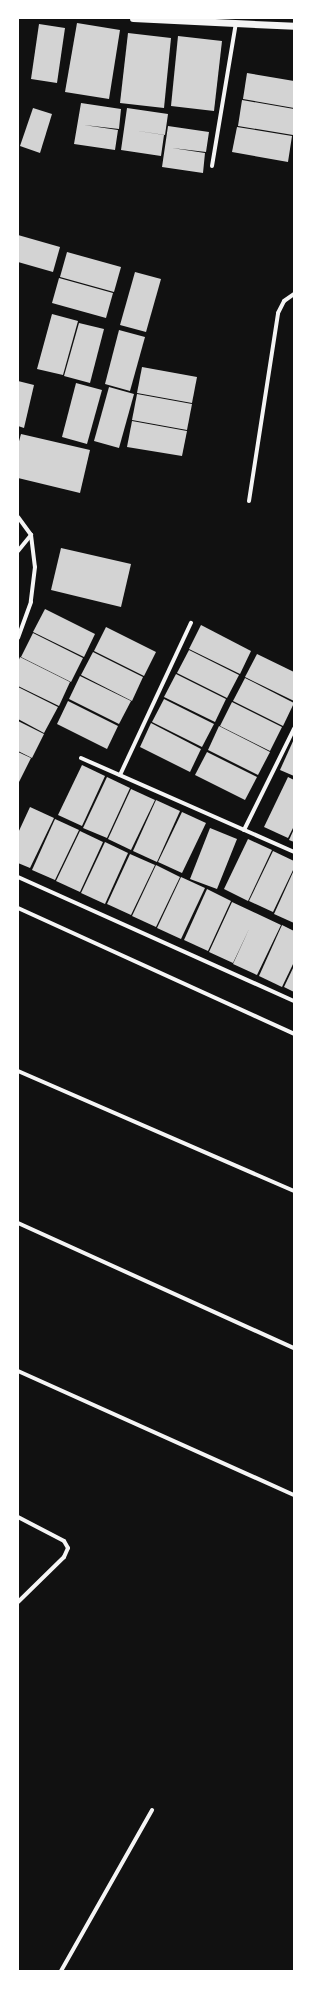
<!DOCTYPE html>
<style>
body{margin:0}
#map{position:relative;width:312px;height:1989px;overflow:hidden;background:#111;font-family:"Titillium Web",sans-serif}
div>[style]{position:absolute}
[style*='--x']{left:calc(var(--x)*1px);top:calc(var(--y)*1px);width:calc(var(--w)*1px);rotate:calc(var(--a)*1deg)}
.building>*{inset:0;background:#d3d3d3}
.minor>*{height:4px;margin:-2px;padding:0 2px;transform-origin:2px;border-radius:2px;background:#f5f5f5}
.tertiary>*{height:7px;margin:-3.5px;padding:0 3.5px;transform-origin:3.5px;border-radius:3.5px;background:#f5f5f5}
span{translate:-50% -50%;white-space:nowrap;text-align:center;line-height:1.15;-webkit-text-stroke:3px #fff;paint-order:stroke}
.frame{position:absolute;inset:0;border:19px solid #fff;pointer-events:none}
</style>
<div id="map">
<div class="building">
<div style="clip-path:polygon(77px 23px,120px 30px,109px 99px,65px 92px)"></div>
<div style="clip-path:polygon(39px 24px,65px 28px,57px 83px,31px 79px)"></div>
<div style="clip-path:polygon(128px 33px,171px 38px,164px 108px,120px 103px)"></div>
<div style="clip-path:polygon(178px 36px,222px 41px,214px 111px,171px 106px)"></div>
<div style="clip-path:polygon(247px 73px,294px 81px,294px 108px,243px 99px)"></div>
<div style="clip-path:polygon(242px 100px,294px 109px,293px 135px,238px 126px)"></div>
<div style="clip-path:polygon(81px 103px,121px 109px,119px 129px,84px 125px,118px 130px,115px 150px,74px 144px)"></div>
<div style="clip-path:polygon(33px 108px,52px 114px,40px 153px,20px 146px)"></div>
<div style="clip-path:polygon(127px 108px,168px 114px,165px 135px,132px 130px,164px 135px,161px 156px,121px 150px)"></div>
<div style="clip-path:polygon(168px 126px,209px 132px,206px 152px,172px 148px,205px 153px,203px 173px,162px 167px)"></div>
<div style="clip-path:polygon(237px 127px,292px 136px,288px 162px,232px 152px)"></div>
<div style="clip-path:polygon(18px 235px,60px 247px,53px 272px,18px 262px)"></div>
<div style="clip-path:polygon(67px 252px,121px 267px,114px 292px,60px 277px)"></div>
<div style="clip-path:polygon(135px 272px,161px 279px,146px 332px,120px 325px)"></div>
<div style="clip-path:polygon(59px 278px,113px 293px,106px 318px,52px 303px)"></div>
<div style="clip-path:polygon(52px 314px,78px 321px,63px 375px,37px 369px)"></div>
<div style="clip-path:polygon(79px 323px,104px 329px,90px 383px,64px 376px)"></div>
<div style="clip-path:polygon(119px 330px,145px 337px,130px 391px,105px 384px)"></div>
<div style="clip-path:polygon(142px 367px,197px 377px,192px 403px,137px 393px)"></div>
<div style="clip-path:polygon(18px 381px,34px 385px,24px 428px,18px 426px)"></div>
<div style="clip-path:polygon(76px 383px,102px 390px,87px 444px,62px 437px)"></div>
<div style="clip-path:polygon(109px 387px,134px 394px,119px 448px,94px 441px)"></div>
<div style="clip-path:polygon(137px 394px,192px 404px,187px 430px,132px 420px)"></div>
<div style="clip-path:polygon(132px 421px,187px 431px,182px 456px,127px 447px)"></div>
<div style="clip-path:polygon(21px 434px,90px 450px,80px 493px,18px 478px,18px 445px)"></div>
<div style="clip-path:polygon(61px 548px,131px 564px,121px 607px,51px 590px)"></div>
<div style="clip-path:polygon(45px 609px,95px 634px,84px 657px,33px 632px)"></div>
<div style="clip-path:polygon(201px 625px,251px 651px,240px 674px,189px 649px)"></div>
<div style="clip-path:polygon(106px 627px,156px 652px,144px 676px,94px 651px)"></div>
<div style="clip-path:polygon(33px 633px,83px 658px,71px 682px,21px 657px)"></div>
<div style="clip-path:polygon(189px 650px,239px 675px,227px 698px,177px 673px)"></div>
<div style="clip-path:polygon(93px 652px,143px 677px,132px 701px,81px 675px)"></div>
<div style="clip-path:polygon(257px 654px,294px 672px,294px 701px,245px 677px)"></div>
<div style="clip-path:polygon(20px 657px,70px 682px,59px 706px,18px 686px,18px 662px)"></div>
<div style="clip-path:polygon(176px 674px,226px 699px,215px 722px,164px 697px)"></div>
<div style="clip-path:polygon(80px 676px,131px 701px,119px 724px,69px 699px)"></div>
<div style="clip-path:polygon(245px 678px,294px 703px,283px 726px,233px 701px)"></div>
<div style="clip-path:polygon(18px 687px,58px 707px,44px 733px,18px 719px)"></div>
<div style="clip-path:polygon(164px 699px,214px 724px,202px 747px,152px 722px)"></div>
<div style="clip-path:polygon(68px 701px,118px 726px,107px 749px,57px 724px)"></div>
<div style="clip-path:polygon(232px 702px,282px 727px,270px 751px,220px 726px)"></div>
<div style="clip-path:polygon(18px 721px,44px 734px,32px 758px,18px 751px)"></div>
<div style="clip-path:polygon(151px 723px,201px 749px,190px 772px,140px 747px)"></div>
<div style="clip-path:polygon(219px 726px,270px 752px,258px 775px,208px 750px)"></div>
<div style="clip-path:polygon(294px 739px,294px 776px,280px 770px)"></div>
<div style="clip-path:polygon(18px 752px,31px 758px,18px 784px)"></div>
<div style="clip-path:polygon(207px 752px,257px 777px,245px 800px,195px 775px)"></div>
<div style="clip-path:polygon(82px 765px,105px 776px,82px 826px,58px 815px)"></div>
<div style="clip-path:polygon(107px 777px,130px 788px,107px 838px,83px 828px)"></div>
<div style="clip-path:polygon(288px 777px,294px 780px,294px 826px,288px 838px,264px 827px)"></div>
<div style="clip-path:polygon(131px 789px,155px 800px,131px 850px,108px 839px)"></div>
<div style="clip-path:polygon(156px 800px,180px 811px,157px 862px,133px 851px)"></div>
<div style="clip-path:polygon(30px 807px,54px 818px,30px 868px,18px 863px,18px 833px)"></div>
<div style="clip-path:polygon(182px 812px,206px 823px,182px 873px,158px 862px)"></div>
<div style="clip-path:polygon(55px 819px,79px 830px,55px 880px,32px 870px)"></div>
<div style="clip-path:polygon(210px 828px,237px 839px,217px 889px,190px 879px)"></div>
<div style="clip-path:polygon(294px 829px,294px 842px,289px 840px)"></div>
<div style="clip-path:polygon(80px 831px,103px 842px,80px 892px,56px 881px)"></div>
<div style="clip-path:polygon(248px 839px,272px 850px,248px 901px,224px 889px)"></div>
<div style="clip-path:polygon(105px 842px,128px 853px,105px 904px,81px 893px)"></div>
<div style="clip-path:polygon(273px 851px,294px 861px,294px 868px,273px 912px,249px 901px)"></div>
<div style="clip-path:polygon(130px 854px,155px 865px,131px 915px,107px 904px)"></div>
<div style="clip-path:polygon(156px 865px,180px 877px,156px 927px,132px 916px)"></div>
<div style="clip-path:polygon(294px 870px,294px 923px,274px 914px)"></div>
<div style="clip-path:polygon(181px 877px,205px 888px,181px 939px,157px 928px)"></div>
<div style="clip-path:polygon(207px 889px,231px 901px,208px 951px,184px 940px)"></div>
<div style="clip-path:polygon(232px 902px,281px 925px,257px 975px,233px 964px,250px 927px,233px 963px,209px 952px)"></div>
<div style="clip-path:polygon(282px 925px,294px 931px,294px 962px,282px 987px,259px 976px)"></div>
<div style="clip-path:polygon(294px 966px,294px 992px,284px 987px)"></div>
</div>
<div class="minor">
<div style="--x:212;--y:166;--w:145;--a:-80.5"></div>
<div style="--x:249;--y:501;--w:190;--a:-81.2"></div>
<div style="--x:278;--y:313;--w:13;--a:-63"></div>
<div style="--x:284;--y:301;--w:12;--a:-35"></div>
<div style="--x:18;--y:517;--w:22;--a:54"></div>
<div style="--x:31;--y:535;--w:32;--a:83"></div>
<div style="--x:35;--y:567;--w:35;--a:97"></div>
<div style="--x:31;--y:602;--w:38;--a:110"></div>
<div style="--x:18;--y:551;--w:21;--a:-51"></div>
<div style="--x:81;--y:758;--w:233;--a:23.8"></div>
<div style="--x:120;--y:775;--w:168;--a:-65"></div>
<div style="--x:244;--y:830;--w:113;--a:-63.7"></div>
<div style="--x:18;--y:877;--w:303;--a:24.2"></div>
<div style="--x:18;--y:908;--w:303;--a:24.5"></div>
<div style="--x:18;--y:1071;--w:301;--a:23.5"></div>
<div style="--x:18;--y:1223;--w:303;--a:24.4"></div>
<div style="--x:18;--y:1371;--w:303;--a:24.2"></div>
<div style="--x:18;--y:1517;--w:52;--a:27.6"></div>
<div style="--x:64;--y:1541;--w:8;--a:60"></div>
<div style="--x:68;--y:1548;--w:10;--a:114"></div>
<div style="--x:64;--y:1557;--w:64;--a:135.6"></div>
<div style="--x:61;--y:1971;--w:185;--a:-60.5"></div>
</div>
<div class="tertiary">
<div style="--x:133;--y:18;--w:161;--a:2.8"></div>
</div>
<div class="frame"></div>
</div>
